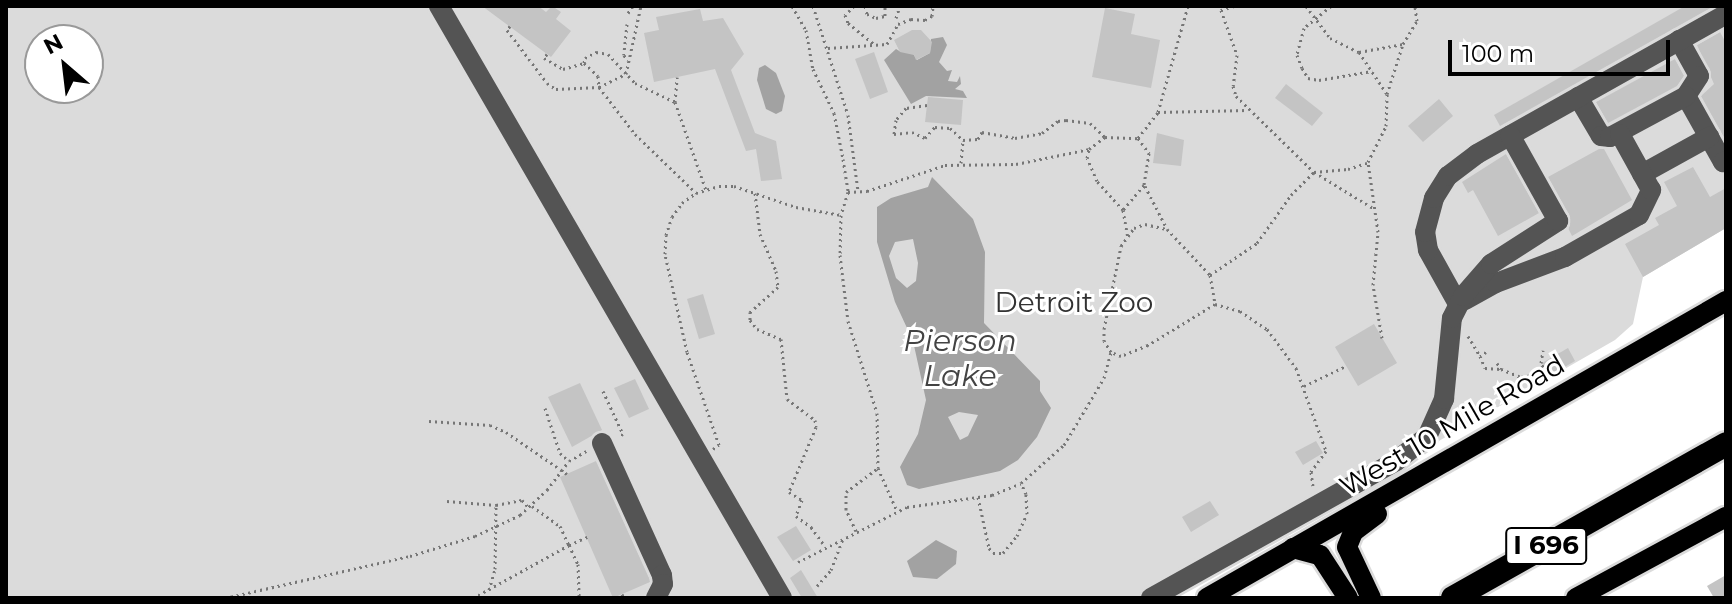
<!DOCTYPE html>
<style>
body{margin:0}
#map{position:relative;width:1732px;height:604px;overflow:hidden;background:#fff;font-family:Montserrat,sans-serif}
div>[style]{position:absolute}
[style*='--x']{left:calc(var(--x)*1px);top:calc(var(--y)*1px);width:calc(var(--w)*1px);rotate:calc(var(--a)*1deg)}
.green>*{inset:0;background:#dbdbdb}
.water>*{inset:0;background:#a2a2a2}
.building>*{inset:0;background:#c4c4c4}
.path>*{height:3px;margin-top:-1.5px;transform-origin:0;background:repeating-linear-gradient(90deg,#767676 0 2px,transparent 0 6px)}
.roads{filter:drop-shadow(2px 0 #dbdbdb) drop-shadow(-2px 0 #dbdbdb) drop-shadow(0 2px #dbdbdb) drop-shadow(0 -2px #dbdbdb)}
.minor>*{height:20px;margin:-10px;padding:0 10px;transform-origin:10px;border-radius:10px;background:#545454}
.major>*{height:20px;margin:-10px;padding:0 10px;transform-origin:10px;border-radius:10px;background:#000}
.highway>*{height:24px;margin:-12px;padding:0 12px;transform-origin:12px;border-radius:12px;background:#000}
span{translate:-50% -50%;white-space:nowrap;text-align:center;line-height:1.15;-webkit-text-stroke:6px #fff;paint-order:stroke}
.shield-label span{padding:2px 6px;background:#fff;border:2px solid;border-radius:6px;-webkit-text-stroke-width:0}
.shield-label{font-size:26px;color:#000;font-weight:700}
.park-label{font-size:28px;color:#323232}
.street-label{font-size:28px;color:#000}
.water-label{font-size:30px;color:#434343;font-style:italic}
.frame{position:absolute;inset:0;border:8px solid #000;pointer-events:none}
.north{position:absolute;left:24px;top:24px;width:80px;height:80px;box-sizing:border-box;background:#fff;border:2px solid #999;border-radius:50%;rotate:332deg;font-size:22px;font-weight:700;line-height:32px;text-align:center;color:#000}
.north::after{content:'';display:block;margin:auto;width:28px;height:36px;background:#000;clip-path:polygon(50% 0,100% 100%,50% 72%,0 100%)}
.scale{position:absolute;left:1448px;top:40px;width:222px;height:36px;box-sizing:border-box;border:4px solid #000;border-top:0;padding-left:10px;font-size:24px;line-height:28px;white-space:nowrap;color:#000;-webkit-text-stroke:6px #fff;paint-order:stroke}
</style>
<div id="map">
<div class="green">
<div style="clip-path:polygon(evenodd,6px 6px,1726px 6px,1726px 228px,1643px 277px,1633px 324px,1615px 340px,1165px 598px,6px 598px,6px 6px,40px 40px,88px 40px,88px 88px,40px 88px,40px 40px)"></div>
</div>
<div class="water">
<div style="clip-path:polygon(943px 37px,947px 45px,939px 62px,947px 71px,952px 70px,948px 81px,957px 82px,960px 76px,961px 84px,955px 89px,963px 91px,967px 98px,926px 96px,911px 104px,884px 60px,896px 49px,901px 52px,912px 52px,917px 60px,930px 53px,931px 39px)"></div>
<div style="clip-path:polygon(765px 65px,776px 73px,785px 96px,782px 111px,776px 114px,766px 109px,757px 80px,759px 68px)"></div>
<div style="clip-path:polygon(evenodd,932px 177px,973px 219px,985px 252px,984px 323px,1040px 381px,1040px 391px,1051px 408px,1037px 437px,1018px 460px,1000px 471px,919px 489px,907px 485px,900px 467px,918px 434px,926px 400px,913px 341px,895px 302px,877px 242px,877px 207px,891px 198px,928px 187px,932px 177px,913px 239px,918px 263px,916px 281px,907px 288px,896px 278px,889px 256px,895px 242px,913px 239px,932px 177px,959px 412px,978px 415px,968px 436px,960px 440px,948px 417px,959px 412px)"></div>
<div style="clip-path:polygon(936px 540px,957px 551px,956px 564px,937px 579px,913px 577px,907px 561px)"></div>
</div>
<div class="building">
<div style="clip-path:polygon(482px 6px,538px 6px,546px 12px,552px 6px,561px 12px,556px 19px,571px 31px,551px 57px)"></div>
<div style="clip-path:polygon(1685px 6px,1714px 6px,1500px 126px,1494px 115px)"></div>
<div style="clip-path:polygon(1105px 8px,1135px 14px,1131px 34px,1160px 40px,1151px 88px,1092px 77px)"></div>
<div style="clip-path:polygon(700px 9px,703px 21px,723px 18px,744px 54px,731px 70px,755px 133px,776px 141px,782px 179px,761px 181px,756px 149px,746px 151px,715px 69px,654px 82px,644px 33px,659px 30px,656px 17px)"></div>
<div style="clip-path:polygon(912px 30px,921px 30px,932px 42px,930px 53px,916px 60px,914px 55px,900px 52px,894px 40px)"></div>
<div style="clip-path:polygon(1720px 32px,1726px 43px,1726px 141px,1701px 96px,1714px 84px,1697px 45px)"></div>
<div style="clip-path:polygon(874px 52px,888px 92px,870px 99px,855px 59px)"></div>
<div style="clip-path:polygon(1675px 59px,1684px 76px,1677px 86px,1608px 123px,1596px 102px)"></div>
<div style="clip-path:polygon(1286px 84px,1323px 113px,1312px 126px,1275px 98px)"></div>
<div style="clip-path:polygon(928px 97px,963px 100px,961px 125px,925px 122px)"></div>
<div style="clip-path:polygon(1439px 99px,1453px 116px,1423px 142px,1408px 126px)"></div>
<div style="clip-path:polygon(1157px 133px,1184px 140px,1181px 166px,1153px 163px)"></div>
<div style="clip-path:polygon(1599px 149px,1604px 149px,1632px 200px,1572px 236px,1568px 228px,1569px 215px,1548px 177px)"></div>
<div style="clip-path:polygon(1506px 154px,1539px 213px,1498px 236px,1473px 190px,1468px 193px,1462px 182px)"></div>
<div style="clip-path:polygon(1693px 167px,1710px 197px,1726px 188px,1726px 228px,1643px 277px,1625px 244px,1659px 225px,1655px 218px,1677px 206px,1664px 182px)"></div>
<div style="clip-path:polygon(703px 294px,715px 334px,699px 339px,687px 299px)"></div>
<div style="clip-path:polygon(1374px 324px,1397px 363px,1358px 386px,1335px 347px)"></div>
<div style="clip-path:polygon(1568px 348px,1575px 361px,1549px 376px,1542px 363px)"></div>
<div style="clip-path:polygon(635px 379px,649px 409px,629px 418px,614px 388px)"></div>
<div style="clip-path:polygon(580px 383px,602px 430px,572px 447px,548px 397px)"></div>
<div style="clip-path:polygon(1316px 441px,1323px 453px,1303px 465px,1295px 452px)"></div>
<div style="clip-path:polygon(596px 461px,649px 578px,650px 582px,613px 598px,560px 477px)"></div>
<div style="clip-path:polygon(1210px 501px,1219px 515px,1191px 532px,1182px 517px)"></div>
<div style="clip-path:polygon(796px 526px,811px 550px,793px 561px,777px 537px)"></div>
<div style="clip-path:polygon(801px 570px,818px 598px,802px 598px,790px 578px)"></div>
<div style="clip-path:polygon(1726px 575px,1726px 598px,1714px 598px,1707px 586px)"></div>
</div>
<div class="path">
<div style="--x:792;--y:6;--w:28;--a:60"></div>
<div style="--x:806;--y:30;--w:40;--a:80"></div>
<div style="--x:813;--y:69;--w:49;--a:64.5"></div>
<div style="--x:834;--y:113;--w:47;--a:78.9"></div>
<div style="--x:843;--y:159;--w:33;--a:81"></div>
<div style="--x:848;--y:192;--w:24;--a:107"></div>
<div style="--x:841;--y:215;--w:40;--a:91.4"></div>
<div style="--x:840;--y:255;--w:66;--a:83.1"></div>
<div style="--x:848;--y:321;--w:96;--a:72.5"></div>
<div style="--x:877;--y:413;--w:55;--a:89"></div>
<div style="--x:878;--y:468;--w:47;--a:66.2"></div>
<div style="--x:813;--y:6;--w:114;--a:72.2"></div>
<div style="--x:848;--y:115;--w:77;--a:82.5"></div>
<div style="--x:854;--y:6;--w:13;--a:135"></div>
<div style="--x:845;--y:15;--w:9;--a:69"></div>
<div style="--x:848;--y:23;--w:35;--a:39"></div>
<div style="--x:865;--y:6;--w:8;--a:76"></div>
<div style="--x:867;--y:14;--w:10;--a:24"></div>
<div style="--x:876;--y:18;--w:9;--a:-13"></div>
<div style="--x:885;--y:16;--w:10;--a:-90"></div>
<div style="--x:1234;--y:6;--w:14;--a:163"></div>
<div style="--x:1221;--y:10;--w:48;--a:70.4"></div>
<div style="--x:1237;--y:55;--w:31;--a:97"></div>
<div style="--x:1233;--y:86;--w:10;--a:73"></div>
<div style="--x:1236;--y:96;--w:109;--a:44.3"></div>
<div style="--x:1314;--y:172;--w:34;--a:-5"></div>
<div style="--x:1348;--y:169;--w:20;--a:-18"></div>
<div style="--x:1306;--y:6;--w:40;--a:53"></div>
<div style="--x:1330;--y:38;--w:32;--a:26"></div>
<div style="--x:1359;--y:52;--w:45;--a:-10.3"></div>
<div style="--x:1331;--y:6;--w:35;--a:141"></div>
<div style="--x:1304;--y:28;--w:28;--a:105"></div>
<div style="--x:1297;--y:55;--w:14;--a:69"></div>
<div style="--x:1302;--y:68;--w:12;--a:59"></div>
<div style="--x:1308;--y:78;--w:11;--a:10"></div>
<div style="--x:1319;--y:80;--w:54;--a:-9.6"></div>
<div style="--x:628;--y:13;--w:9;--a:-54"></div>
<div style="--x:896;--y:18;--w:13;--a:-72"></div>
<div style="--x:627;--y:24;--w:31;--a:96"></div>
<div style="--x:624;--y:55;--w:6;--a:59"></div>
<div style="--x:510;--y:26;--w:5;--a:127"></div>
<div style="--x:507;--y:30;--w:66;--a:53"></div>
<div style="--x:547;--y:83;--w:11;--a:34"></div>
<div style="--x:556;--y:89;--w:43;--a:-2.7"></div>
<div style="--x:599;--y:87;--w:30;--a:-26"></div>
<div style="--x:626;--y:74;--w:70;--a:-77.6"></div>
<div style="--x:828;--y:48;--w:59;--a:-3.9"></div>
<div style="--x:887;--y:44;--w:23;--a:-61"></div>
<div style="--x:898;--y:24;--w:14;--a:-21"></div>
<div style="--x:911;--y:19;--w:14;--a:4"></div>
<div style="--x:925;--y:20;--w:8;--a:-30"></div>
<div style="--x:932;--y:16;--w:10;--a:-84"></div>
<div style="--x:1359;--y:52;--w:50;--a:56.3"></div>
<div style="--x:547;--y:54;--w:5;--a:127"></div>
<div style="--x:544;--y:58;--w:22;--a:30"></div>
<div style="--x:563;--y:69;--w:22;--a:-16"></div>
<div style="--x:584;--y:63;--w:5;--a:-79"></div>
<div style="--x:585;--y:58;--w:13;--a:-29"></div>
<div style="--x:596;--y:52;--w:12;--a:9"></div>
<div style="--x:608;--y:54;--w:40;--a:47"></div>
<div style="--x:635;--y:83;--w:44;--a:25.4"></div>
<div style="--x:675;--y:102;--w:93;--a:70.6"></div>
<div style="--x:584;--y:63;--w:19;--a:43"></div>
<div style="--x:598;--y:76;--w:11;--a:85"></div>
<div style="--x:599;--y:87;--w:59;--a:52.5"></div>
<div style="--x:635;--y:134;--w:85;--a:44"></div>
<div style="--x:675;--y:102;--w:25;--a:-85"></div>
<div style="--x:927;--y:105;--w:21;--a:172"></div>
<div style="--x:906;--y:108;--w:16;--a:130"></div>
<div style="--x:896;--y:120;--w:14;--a:98"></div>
<div style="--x:894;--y:134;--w:18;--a:-6"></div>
<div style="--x:912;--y:132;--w:14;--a:25"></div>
<div style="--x:925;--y:138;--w:15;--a:-48"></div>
<div style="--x:935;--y:127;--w:15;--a:4"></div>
<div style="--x:950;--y:128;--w:18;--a:43"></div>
<div style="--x:963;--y:140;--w:15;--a:-4"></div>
<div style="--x:978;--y:139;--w:8;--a:-60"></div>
<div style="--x:982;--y:132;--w:34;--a:10"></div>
<div style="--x:1015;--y:138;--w:27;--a:-10"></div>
<div style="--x:1042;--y:133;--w:20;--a:-37"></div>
<div style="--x:1058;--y:121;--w:8;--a:-7"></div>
<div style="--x:1066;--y:120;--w:24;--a:7"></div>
<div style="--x:1090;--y:123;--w:21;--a:43"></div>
<div style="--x:1158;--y:112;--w:90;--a:-1.3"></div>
<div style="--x:1138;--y:138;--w:33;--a:-52"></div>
<div style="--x:1158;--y:112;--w:110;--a:-74.2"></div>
<div style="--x:961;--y:163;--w:23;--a:-85"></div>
<div style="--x:1145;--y:186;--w:48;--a:62.9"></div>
<div style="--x:848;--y:192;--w:19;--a:-3"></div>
<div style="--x:867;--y:191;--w:82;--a:-18.4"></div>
<div style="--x:945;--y:165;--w:71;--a:-0.8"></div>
<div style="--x:1016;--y:164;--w:75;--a:-11.6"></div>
<div style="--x:755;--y:193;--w:41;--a:83"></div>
<div style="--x:760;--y:234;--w:40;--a:66.6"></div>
<div style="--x:776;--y:271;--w:16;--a:83"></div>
<div style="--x:778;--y:287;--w:38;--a:138"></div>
<div style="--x:750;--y:312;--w:8;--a:90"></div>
<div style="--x:750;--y:320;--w:11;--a:52"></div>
<div style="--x:757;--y:329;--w:26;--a:23"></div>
<div style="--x:781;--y:339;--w:60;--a:84.3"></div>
<div style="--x:787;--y:399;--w:35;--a:37"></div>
<div style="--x:815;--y:420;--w:7;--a:82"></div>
<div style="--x:816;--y:427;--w:70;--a:112.6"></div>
<div style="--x:789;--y:492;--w:15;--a:32"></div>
<div style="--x:802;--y:500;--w:17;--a:111"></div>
<div style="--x:796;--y:516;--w:19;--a:36"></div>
<div style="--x:811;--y:527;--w:24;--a:54"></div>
<div style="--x:1123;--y:210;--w:39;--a:-132"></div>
<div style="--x:1097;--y:181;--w:25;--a:-113"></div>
<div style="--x:1087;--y:158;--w:9;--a:-77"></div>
<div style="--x:1089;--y:149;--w:20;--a:-37"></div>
<div style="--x:1105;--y:137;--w:33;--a:2"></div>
<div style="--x:1138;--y:138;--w:19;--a:54"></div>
<div style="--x:1149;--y:153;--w:32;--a:99"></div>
<div style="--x:1144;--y:185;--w:33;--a:130"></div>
<div style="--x:1123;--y:210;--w:27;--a:80"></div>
<div style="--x:1145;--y:224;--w:23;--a:13"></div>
<div style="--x:1167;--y:229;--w:63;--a:46.9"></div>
<div style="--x:1210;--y:275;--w:29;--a:80"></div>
<div style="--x:1215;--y:304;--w:79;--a:148.5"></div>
<div style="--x:1148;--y:345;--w:29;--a:158"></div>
<div style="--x:1121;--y:356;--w:11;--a:-158"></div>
<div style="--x:1111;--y:352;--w:13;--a:-122"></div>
<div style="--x:1104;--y:341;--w:12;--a:-90"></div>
<div style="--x:1104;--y:329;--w:85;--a:-78.4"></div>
<div style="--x:1121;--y:246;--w:22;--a:-54"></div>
<div style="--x:1134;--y:228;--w:12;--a:-20"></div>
<div style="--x:1210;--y:275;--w:57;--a:-34.2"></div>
<div style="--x:1257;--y:243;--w:59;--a:-54.7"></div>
<div style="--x:1291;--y:195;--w:33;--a:-45"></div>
<div style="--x:1314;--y:172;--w:69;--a:31.4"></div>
<div style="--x:1215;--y:304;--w:26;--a:16"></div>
<div style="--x:1240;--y:311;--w:32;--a:34"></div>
<div style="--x:1267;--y:329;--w:49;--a:53.4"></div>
<div style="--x:1296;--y:368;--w:88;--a:70.1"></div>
<div style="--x:1326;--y:451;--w:26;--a:126"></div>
<div style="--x:1311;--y:472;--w:14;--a:82"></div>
<div style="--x:1468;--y:336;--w:23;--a:59"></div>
<div style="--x:1382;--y:338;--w:54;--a:-99.6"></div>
<div style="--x:1373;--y:285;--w:53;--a:-84.6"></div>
<div style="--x:1378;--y:232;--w:71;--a:-98.1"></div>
<div style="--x:1368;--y:162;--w:40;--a:-63.4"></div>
<div style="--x:1386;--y:126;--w:32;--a:-88"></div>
<div style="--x:1387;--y:94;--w:52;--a:-72.3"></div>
<div style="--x:1403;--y:44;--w:27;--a:-59"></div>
<div style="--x:1417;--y:21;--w:15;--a:-98"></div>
<div style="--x:1486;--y:352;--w:7;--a:146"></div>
<div style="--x:1480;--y:356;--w:13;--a:67"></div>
<div style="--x:1485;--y:368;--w:16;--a:4"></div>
<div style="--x:1497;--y:363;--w:7;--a:56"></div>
<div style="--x:1501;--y:369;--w:22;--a:22"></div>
<div style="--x:1521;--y:377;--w:25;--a:-11"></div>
<div style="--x:1546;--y:372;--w:10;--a:-119"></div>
<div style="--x:1541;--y:363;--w:13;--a:-81"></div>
<div style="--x:1304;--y:386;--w:47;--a:-25.5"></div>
<div style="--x:603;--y:391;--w:47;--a:65.1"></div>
<div style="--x:623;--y:434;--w:4;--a:153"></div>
<div style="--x:545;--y:408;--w:47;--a:71.6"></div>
<div style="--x:560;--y:453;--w:12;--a:42"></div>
<div style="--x:429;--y:421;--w:61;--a:3.8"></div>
<div style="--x:490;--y:425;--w:17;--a:24"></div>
<div style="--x:506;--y:432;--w:74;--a:34.5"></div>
<div style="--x:713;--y:449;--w:7;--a:-34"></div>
<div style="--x:719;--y:445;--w:98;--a:-109"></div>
<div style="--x:687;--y:352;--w:100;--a:-102.7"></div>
<div style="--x:665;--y:254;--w:19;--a:-87"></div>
<div style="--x:666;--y:235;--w:19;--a:-72"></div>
<div style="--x:672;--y:217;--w:17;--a:-54"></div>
<div style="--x:682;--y:203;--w:17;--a:-36"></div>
<div style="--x:696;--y:193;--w:24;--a:-17"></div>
<div style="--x:719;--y:186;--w:15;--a:0"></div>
<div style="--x:734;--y:186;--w:65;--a:18.7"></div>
<div style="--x:796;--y:207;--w:46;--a:10.1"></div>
<div style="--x:978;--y:497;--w:52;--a:77.8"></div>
<div style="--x:989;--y:548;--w:6;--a:51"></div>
<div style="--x:993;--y:553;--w:10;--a:0"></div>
<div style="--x:1003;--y:553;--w:22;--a:-51"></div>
<div style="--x:1017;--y:536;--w:24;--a:-66"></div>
<div style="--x:1027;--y:514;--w:20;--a:-93"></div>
<div style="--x:1026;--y:494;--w:12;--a:-114"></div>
<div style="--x:447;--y:501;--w:49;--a:4.7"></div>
<div style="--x:496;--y:505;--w:26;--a:-11"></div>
<div style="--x:522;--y:500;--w:11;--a:49"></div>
<div style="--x:532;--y:506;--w:34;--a:36"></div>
<div style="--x:560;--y:526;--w:21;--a:65"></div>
<div style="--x:569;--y:545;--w:20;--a:-24"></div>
<div style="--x:856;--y:531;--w:23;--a:-115"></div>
<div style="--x:846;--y:510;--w:18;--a:-90"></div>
<div style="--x:846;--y:492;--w:40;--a:-37"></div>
<div style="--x:798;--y:562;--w:122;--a:-26.8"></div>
<div style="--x:907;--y:507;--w:86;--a:-8"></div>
<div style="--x:992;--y:495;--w:31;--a:-22"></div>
<div style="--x:1021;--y:483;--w:57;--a:-41.5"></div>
<div style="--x:1064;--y:445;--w:78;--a:-59.2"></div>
<div style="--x:1104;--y:378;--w:27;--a:-75"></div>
<div style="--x:817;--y:586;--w:21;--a:-49"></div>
<div style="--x:831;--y:570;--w:34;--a:-69"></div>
<div style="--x:489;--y:590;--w:22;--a:-74"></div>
<div style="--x:495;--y:569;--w:63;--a:-89.1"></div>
<div style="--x:622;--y:594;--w:4;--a:63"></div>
<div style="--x:225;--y:598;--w:190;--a:-12.8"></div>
<div style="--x:410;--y:556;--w:68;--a:-17.1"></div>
<div style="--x:475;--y:536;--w:50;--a:-25"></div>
<div style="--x:520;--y:515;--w:37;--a:-43"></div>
<div style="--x:547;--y:490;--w:36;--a:-53"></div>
<div style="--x:569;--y:461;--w:20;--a:-30"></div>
<div style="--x:473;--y:598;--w:110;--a:-28.9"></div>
<div style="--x:569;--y:545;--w:21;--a:65"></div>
<div style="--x:578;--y:564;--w:34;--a:88"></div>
</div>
<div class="roads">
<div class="minor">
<div style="--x:439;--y:6;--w:684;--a:59.91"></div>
<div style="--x:1679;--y:40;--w:41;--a:60.9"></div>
<div style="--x:1699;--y:76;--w:24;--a:123"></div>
<div style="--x:1686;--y:96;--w:76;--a:60.7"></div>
<div style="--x:1723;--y:162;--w:3;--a:-18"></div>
<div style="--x:1578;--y:97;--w:45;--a:59.5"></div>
<div style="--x:1601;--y:136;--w:9;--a:6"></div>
<div style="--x:1610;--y:137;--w:86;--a:-28.3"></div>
<div style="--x:1642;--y:174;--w:77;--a:-28.9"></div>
<div style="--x:1465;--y:300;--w:35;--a:-29"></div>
<div style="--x:1496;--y:283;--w:74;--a:-20.6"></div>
<div style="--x:1565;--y:257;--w:85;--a:-29.6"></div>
<div style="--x:1639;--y:215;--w:28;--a:-64"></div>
<div style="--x:1651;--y:190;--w:64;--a:-119"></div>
<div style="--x:1458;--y:304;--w:62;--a:-119.1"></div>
<div style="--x:1428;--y:250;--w:18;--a:-99"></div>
<div style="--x:1425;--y:232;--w:35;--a:-75"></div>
<div style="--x:1434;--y:198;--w:26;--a:-58"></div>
<div style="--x:1448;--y:176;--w:36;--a:-37"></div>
<div style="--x:1477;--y:154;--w:286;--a:-29.3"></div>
<div style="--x:602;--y:443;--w:145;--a:65.6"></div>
<div style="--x:662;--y:575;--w:9;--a:84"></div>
<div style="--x:663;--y:584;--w:16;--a:117"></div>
<div style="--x:1151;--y:598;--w:281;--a:-29.2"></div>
<div style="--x:1396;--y:461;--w:39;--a:-38"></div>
<div style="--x:1427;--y:437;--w:42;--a:-65.9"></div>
<div style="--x:1444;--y:399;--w:81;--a:-84.4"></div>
<div style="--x:1452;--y:318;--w:25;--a:-63"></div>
<div style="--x:1463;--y:296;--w:43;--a:-48.8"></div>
<div style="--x:1491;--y:264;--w:80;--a:-32.7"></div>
<div style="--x:1558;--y:221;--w:98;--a:-119.2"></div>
</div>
<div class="major">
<div style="--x:1293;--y:548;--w:28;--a:15"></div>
<div style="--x:1320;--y:555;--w:51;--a:56.9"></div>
<div style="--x:1207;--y:598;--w:598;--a:-29.78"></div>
<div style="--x:1371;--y:598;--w:56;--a:-115.2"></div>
<div style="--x:1347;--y:547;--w:16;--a:-68"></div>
<div style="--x:1353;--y:532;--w:30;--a:-37"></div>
<div style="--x:1576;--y:598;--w:170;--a:-28.4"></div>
</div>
<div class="highway">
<div style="--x:1453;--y:598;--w:313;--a:-29.4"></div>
</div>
</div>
<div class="shield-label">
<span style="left:1546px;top:546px">I 696</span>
</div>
<div class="park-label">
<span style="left:1074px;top:302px">Detroit Zoo</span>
</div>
<div class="street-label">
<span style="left:1452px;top:425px;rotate:-30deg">West 10 Mile Road</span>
</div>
<div class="water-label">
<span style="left:960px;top:358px">Pierson<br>Lake</span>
</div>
<div class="frame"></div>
<div class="north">N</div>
<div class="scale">100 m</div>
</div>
